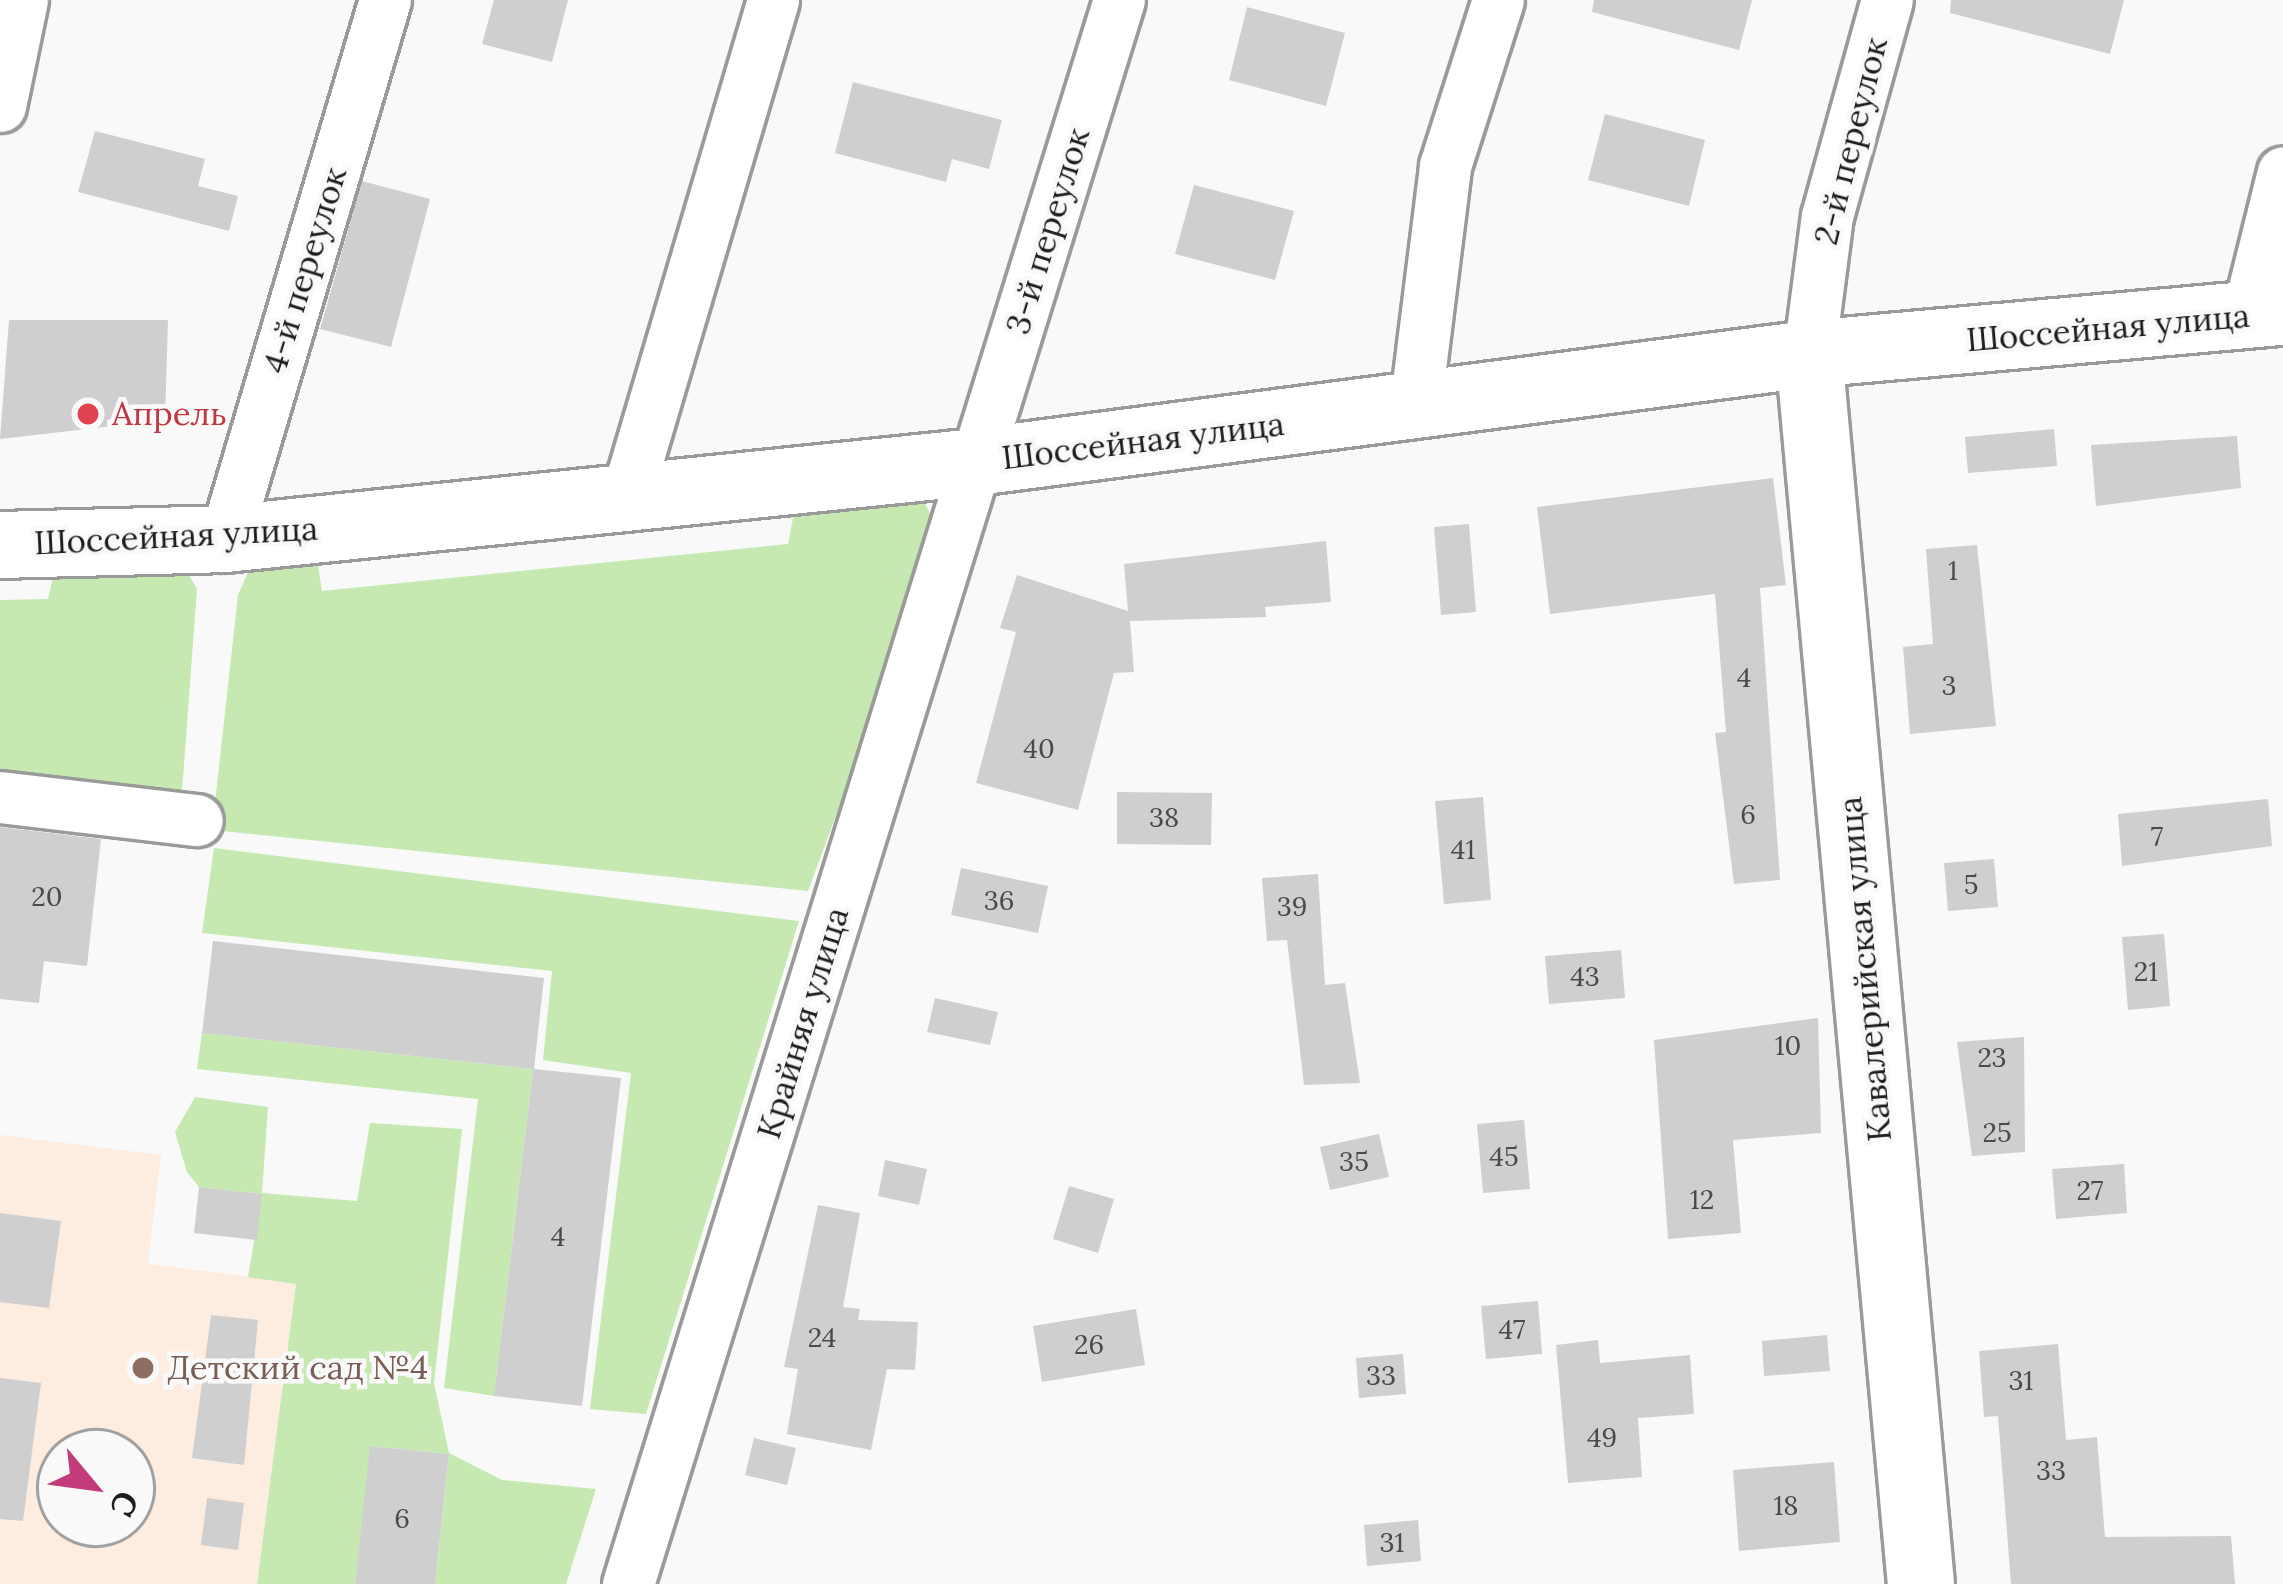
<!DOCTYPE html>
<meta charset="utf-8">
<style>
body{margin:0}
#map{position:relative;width:2283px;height:1584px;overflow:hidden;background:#f9f9fa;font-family:Lora,serif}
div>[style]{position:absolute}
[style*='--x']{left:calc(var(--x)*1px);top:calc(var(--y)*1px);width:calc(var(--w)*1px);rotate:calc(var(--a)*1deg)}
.education>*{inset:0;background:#fdece0}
.green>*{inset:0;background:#c5e9b0}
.building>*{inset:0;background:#cfcfd0}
.roads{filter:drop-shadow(3px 0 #9a9a9b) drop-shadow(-3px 0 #9a9a9b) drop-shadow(0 3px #9a9a9b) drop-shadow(0 -3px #9a9a9b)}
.street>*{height:51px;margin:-25.5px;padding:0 25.5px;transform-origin:25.5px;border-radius:25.5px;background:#fff}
.secondary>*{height:66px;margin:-33px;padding:0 33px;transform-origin:33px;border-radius:33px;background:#fff}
.dots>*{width:33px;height:33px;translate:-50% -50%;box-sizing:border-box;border:6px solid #f9f9fa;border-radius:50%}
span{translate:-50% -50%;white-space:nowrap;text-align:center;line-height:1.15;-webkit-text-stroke:9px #f9f9fa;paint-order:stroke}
.number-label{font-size:27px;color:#4a4a4a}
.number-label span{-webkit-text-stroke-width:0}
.street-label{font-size:33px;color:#1d1d1e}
.health-label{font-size:33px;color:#be3a42}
.left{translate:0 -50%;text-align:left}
.education-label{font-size:33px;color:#785e54}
.north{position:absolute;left:36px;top:1428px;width:120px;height:120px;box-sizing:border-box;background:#f9f9fa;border:3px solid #a1a1a2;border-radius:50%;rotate:119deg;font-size:33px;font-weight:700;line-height:48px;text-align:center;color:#1d1d1e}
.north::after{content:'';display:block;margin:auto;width:42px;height:54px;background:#c23b7b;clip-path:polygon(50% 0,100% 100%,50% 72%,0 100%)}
</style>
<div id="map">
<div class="education">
<div style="clip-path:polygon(evenodd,0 1135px,161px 1155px,148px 1264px,296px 1283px,257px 1584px,0 1584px,0 1135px,60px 1452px,132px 1452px,132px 1524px,60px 1524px,60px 1452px)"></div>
</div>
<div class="green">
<div style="clip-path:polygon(917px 490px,938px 527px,935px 548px,808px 891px,212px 830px,238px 595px,253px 561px,317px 559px,322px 591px,788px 544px,795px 508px)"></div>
<div style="clip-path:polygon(54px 572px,187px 572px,197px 589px,181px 805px,0 783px,0 600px,48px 599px)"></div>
<div style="clip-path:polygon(214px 848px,799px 921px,646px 1414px,590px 1409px,631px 1073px,543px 1060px,552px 971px,202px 933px)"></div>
<div style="clip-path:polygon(202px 1033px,533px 1069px,494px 1396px,444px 1388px,478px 1099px,197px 1069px)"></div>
<div style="clip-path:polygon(195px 1097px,268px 1107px,262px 1193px,357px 1201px,370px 1123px,462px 1129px,434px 1383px,449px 1453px,502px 1480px,596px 1489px,566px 1584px,435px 1584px,449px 1454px,371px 1446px,355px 1584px,257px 1584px,296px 1284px,248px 1277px,262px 1194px,199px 1187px,187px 1172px,175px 1132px)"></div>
</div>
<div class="building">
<div style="clip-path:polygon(494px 0,568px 0,552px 62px,482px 44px)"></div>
<div style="clip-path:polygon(1594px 0,1752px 0,1739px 50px,1592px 12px)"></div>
<div style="clip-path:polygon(1951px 0,2124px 0,2110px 54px,1950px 13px)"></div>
<div style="clip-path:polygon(1247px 7px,1345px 33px,1326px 106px,1229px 80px)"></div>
<div style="clip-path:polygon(853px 82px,1002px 120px,989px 169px,952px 159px,946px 182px,835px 153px)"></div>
<div style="clip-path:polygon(1605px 114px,1705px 140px,1689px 206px,1588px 180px)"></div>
<div style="clip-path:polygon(95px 131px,205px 159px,198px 186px,238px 196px,229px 231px,78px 192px)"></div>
<div style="clip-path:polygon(362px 181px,430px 199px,391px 347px,320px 329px)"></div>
<div style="clip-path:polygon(1194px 185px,1294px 211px,1275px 280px,1175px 254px)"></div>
<div style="clip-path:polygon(9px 320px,168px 320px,165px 420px,0 439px)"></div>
<div style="clip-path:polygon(2054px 429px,2057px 466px,1968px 473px,1965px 437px)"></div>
<div style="clip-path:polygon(2237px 436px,2241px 488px,2096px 506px,2091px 445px)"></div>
<div style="clip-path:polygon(1773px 478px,1786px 585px,1760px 588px,1780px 880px,1734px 884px,1715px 733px,1726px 732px,1715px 594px,1550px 614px,1537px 507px)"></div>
<div style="clip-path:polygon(1469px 524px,1476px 612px,1441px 615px,1434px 527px)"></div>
<div style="clip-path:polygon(1326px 541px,1331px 602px,1265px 607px,1266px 617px,1130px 621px,1134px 672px,1114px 673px,1078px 810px,976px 783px,1016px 632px,1000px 628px,1017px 575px,1128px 611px,1124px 564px)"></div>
<div style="clip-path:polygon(1977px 545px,1996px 726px,1910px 734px,1903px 647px,1933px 644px,1926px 549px)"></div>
<div style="clip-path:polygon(1117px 792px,1212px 793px,1211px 845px,1117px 844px)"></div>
<div style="clip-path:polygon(1483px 797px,1491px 900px,1444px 904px,1435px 801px)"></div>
<div style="clip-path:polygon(2268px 799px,2272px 846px,2122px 866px,2118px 814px)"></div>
<div style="clip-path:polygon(0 827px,101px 839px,87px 966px,44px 961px,39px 1003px,0 999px)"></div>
<div style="clip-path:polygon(1994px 859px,1998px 907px,1948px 911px,1944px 863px)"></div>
<div style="clip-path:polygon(961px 868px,1048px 886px,1038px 933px,951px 915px)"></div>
<div style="clip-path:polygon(1318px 874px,1325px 985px,1345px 983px,1360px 1083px,1304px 1085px,1287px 940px,1267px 941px,1262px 878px)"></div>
<div style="clip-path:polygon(2164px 934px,2170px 1006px,2128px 1010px,2122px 937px)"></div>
<div style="clip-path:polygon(213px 941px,544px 978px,534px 1069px,621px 1078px,582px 1406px,494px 1396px,533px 1069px,202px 1033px)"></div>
<div style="clip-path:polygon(1621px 950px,1625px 998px,1549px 1004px,1545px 956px)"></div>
<div style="clip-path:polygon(935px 998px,998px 1012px,990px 1045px,927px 1032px)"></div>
<div style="clip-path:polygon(1818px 1018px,1821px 1133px,1733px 1140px,1741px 1233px,1668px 1239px,1654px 1040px)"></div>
<div style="clip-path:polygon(2024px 1037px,2025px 1152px,1972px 1156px,1957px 1042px)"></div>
<div style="clip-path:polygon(1524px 1120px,1530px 1189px,1483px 1193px,1477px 1124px)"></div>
<div style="clip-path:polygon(1379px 1134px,1389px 1177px,1330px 1190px,1320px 1147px)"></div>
<div style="clip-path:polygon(885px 1160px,927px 1169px,919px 1205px,878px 1196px)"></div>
<div style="clip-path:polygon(2124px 1164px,2127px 1213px,2056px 1219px,2052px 1169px)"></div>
<div style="clip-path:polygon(1069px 1186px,1114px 1199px,1098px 1253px,1053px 1239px)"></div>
<div style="clip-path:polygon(199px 1187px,262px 1194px,257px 1240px,194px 1233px)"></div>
<div style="clip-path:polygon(818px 1205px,860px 1213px,843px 1307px,860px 1309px,858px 1320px,918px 1322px,915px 1370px,887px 1369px,871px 1450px,787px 1434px,798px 1369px,784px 1367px)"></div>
<div style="clip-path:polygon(0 1213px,61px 1221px,49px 1308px,0 1302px)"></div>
<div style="clip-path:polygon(1538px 1301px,1542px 1354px,1486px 1359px,1481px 1306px)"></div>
<div style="clip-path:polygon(1136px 1309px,1145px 1365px,1042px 1382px,1033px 1326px)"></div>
<div style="clip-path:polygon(211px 1315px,258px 1320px,244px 1465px,192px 1458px)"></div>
<div style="clip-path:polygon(1827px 1335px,1830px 1371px,1764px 1376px,1762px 1341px)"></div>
<div style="clip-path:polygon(1598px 1340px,1600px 1363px,1690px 1355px,1694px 1414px,1638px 1418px,1642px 1477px,1568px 1483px,1556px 1345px)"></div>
<div style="clip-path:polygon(2058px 1344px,2066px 1440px,2097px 1437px,2105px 1537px,2231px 1536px,2235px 1584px,2011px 1584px,1998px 1416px,1984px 1417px,1979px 1351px)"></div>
<div style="clip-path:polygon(1403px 1354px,1406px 1394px,1359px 1398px,1356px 1358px)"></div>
<div style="clip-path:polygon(0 1378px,41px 1383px,23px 1521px,0 1519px)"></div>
<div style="clip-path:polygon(754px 1438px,796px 1448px,787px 1485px,745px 1475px)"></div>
<div style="clip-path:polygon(370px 1446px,449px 1454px,435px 1584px,355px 1584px)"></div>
<div style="clip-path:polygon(1834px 1462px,1840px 1542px,1739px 1551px,1733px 1470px)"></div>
<div style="clip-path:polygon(207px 1498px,244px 1503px,238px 1550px,201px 1545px)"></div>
<div style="clip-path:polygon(1418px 1520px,1421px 1561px,1367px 1566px,1364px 1525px)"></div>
</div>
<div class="roads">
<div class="street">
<div style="--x:0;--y:106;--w:108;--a:-78.3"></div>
<div style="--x:2247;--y:317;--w:149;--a:-76.1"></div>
<div style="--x:1809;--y:354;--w:139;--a:-82.6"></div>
<div style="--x:1827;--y:216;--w:224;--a:-74.5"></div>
<div style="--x:1415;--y:408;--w:244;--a:-82.9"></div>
<div style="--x:1445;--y:166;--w:174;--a:-72.3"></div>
<div style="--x:626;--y:498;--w:519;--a:-73.55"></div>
<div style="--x:225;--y:539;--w:562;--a:-73.47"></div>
<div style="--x:0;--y:797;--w:198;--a:6.7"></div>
<div style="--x:628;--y:1584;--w:1658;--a:-72.78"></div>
</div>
<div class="secondary">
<div style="--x:1809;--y:354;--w:1235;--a:84.8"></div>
<div style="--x:0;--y:545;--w:225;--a:-1.5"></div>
<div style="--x:225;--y:539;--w:755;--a:-5.85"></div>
<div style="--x:976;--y:462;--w:840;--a:-7.39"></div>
<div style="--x:1809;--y:354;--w:476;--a:-5.1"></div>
</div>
</div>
<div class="dots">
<div style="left:88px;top:414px;background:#e0444e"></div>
<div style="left:143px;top:1368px;background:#8d6e63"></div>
</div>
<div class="number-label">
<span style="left:1953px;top:571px">1</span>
<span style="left:1744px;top:678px">4</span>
<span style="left:1949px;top:686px">3</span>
<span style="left:1039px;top:749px">40</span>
<span style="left:1748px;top:815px">6</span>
<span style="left:1164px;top:818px">38</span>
<span style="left:2157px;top:837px">7</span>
<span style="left:1463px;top:850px">41</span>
<span style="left:1971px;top:885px">5</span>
<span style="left:47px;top:897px">20</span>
<span style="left:999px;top:901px">36</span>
<span style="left:1292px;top:907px">39</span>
<span style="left:2146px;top:972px">21</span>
<span style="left:1585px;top:977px">43</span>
<span style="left:1788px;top:1046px">10</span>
<span style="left:1992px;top:1058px">23</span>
<span style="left:1997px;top:1133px">25</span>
<span style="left:1504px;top:1157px">45</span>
<span style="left:1354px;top:1162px">35</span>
<span style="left:2090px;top:1191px">27</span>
<span style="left:1702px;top:1200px">12</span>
<span style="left:558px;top:1237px">4</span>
<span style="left:1512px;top:1330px">47</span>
<span style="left:822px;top:1338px">24</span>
<span style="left:1089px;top:1345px">26</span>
<span style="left:1381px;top:1376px">33</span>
<span style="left:2021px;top:1381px">31</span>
<span style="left:1602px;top:1438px">49</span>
<span style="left:2051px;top:1471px">33</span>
<span style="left:1786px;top:1506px">18</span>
<span style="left:402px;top:1519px">6</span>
<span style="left:1392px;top:1543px">31</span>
</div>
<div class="street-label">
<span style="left:1851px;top:141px;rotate:-76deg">2-й переулок</span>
<span style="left:1048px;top:231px;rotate:-73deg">3-й переулок</span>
<span style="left:305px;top:270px;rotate:-73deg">4-й переулок</span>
<span style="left:2108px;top:328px;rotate:-5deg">Шоссейная улица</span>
<span style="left:1143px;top:441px;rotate:-7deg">Шоссейная улица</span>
<span style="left:176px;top:536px;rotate:-3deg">Шоссейная улица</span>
<span style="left:1865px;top:969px;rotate:-95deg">Кавалерийская улица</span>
<span style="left:803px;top:1023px;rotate:-73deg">Крайняя улица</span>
</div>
<div class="health-label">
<span class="left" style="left:112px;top:414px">Апрель</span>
</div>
<div class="education-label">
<span class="left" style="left:167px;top:1368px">Детский сад №4</span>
</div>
<div class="north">С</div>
</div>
